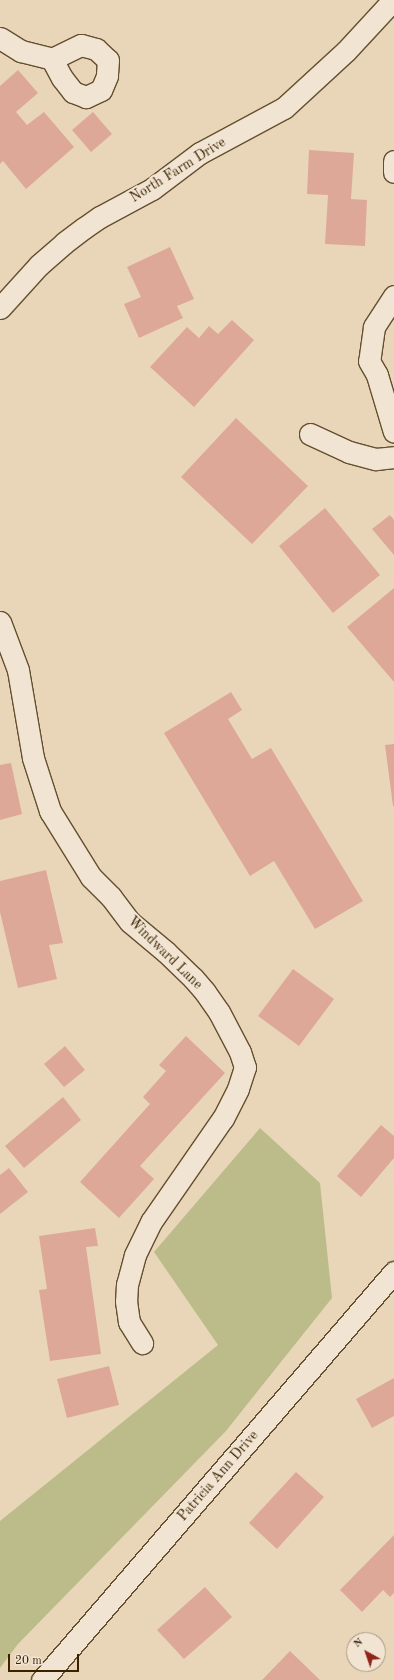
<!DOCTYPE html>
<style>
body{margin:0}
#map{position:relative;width:394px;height:1680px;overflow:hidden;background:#e9d6b9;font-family:"Old Standard TT",serif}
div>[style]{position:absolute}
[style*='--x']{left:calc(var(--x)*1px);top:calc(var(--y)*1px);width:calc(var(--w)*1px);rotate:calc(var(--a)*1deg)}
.green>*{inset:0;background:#bcbc8b}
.building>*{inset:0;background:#dea898}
.roads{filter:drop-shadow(1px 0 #644f2e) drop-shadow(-1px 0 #644f2e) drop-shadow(0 1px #644f2e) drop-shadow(0 -1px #644f2e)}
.street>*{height:21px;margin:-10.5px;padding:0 10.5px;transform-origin:10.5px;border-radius:10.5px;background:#f1e4d2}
span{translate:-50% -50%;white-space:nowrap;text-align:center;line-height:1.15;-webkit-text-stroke:4px #f1e4d2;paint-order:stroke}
.street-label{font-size:14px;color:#382200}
.north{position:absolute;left:346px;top:1632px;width:40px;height:40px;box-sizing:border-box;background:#f1e4d2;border:1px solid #a7967e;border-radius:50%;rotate:320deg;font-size:11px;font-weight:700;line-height:16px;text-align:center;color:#382200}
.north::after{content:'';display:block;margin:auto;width:14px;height:18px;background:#8f2418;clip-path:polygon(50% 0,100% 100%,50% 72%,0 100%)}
.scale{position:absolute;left:8px;top:1654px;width:71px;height:18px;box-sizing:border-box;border:2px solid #382200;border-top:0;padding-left:5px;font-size:12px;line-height:14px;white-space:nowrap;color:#382200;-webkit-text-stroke:3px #f1e4d2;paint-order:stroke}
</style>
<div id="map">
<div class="green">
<div style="clip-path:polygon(260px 1128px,320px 1183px,332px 1298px,226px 1431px,18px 1644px,0 1668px,0 1521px,218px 1345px,154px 1252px)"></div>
</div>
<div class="building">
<div style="clip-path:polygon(18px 70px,38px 93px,16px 112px,27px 125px,44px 112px,74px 147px,26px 189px,3px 161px,0 164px,0 86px)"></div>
<div style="clip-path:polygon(93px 112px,112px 134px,91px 152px,72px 130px)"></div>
<div style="clip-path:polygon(309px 150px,354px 153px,351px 199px,367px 200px,365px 246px,325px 244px,328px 195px,307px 194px)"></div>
<div style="clip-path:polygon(170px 247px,194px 299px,177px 306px,183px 318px,139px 338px,124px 304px,141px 297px,127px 267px)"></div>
<div style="clip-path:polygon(232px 320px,254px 340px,194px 407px,150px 367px,187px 327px,199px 338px,209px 326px,218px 334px)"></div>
<div style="clip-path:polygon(236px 418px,308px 486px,252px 544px,181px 477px)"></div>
<div style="clip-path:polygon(325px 508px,380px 575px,333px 613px,279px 546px)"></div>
<div style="clip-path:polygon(390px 515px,394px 520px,394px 555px,372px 529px)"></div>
<div style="clip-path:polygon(394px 588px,394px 682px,347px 627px)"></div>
<div style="clip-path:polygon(231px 692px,242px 710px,228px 719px,252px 759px,271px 748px,363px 901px,315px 929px,274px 861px,250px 876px,164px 733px)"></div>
<div style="clip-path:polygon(394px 744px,394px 806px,393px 806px,385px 745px)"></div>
<div style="clip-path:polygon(11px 763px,22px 814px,0 820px,0 765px)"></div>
<div style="clip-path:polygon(46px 870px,63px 943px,49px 945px,57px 979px,18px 988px,0 912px,0 881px)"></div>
<div style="clip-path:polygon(293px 969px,334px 999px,299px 1046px,258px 1016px)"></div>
<div style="clip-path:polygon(186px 1036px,225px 1073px,140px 1166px,154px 1179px,119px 1218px,80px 1182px,150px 1104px,143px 1097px,166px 1071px,159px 1065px)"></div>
<div style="clip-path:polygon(65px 1046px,85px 1070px,64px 1087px,44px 1064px)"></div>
<div style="clip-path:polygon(63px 1097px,81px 1120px,24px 1168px,5px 1146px)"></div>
<div style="clip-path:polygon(381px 1125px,394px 1136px,394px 1158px,361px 1197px,337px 1176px)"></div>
<div style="clip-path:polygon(9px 1168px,28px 1192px,0 1214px,0 1175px)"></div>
<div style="clip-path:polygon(95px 1228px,98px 1246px,86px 1247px,101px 1354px,50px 1361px,39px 1290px,47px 1289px,39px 1236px)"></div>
<div style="clip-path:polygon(109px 1366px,119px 1405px,67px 1418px,57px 1379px)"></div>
<div style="clip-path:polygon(394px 1378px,394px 1416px,372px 1428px,356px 1399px)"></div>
<div style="clip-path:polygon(296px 1472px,324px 1497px,277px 1549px,249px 1523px)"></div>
<div style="clip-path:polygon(394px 1535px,394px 1593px,390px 1597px,383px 1590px,362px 1612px,340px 1590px)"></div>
<div style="clip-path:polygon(205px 1587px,232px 1617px,184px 1659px,157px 1630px)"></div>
<div style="clip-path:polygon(290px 1651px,320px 1680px,262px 1680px)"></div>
</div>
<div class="roads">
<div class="street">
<div style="--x:0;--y:38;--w:25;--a:32"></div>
<div style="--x:21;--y:51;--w:32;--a:14"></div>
<div style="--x:81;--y:45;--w:16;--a:15"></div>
<div style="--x:96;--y:49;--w:16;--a:43"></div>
<div style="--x:108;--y:60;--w:16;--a:94"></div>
<div style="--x:107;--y:76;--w:15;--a:113"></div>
<div style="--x:101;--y:90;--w:17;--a:155"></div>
<div style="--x:86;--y:97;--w:14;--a:-159"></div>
<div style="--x:73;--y:92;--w:18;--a:-128"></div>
<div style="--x:62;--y:78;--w:21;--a:-118"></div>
<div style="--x:52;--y:59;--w:32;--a:-26"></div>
<div style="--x:394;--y:161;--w:11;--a:90"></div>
<div style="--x:394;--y:296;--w:37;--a:123"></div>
<div style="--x:374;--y:327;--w:34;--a:98"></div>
<div style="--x:369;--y:361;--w:16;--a:60"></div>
<div style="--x:377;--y:375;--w:59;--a:73.4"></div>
<div style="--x:0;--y:308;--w:58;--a:-47.8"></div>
<div style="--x:39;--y:265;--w:33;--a:-41"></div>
<div style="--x:64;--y:243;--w:25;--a:-37"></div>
<div style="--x:84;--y:228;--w:19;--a:-35"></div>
<div style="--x:100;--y:217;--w:59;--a:-28.3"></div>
<div style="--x:152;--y:189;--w:60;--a:-36.9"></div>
<div style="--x:200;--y:153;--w:95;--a:-28.2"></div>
<div style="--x:284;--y:108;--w:84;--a:-42.6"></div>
<div style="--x:346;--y:51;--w:69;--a:-47.3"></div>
<div style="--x:310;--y:434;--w:43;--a:24.8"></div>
<div style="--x:349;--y:452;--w:28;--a:15"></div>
<div style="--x:376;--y:459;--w:18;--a:-6"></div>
<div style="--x:0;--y:622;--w:51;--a:69.4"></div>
<div style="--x:18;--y:670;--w:89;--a:80.3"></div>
<div style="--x:33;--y:758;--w:56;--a:72.2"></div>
<div style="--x:50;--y:811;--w:78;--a:58.2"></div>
<div style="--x:91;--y:877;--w:28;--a:45"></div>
<div style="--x:111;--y:897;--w:31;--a:53"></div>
<div style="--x:130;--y:922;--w:47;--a:39.8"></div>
<div style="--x:166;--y:952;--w:37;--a:44"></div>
<div style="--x:193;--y:978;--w:18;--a:49"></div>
<div style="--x:205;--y:992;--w:24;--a:55"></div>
<div style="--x:219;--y:1012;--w:45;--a:62.3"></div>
<div style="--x:240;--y:1052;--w:16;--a:72"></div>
<div style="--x:245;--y:1067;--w:23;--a:108"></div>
<div style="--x:238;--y:1089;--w:33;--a:117"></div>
<div style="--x:223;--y:1118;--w:126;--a:124.7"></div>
<div style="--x:151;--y:1222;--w:37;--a:116"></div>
<div style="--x:135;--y:1255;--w:30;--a:105"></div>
<div style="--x:127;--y:1284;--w:17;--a:93"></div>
<div style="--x:126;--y:1301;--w:21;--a:82"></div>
<div style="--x:129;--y:1322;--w:25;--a:58"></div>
<div style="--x:42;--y:1680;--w:539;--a:-49.21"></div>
</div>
</div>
<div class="street-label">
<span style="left:178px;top:170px;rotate:-32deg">North Farm Drive</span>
<span style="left:165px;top:953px;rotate:44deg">Windward Lane</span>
<span style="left:218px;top:1476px;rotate:-49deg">Patricia Ann Drive</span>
</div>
<div class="north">N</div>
<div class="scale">20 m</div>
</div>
